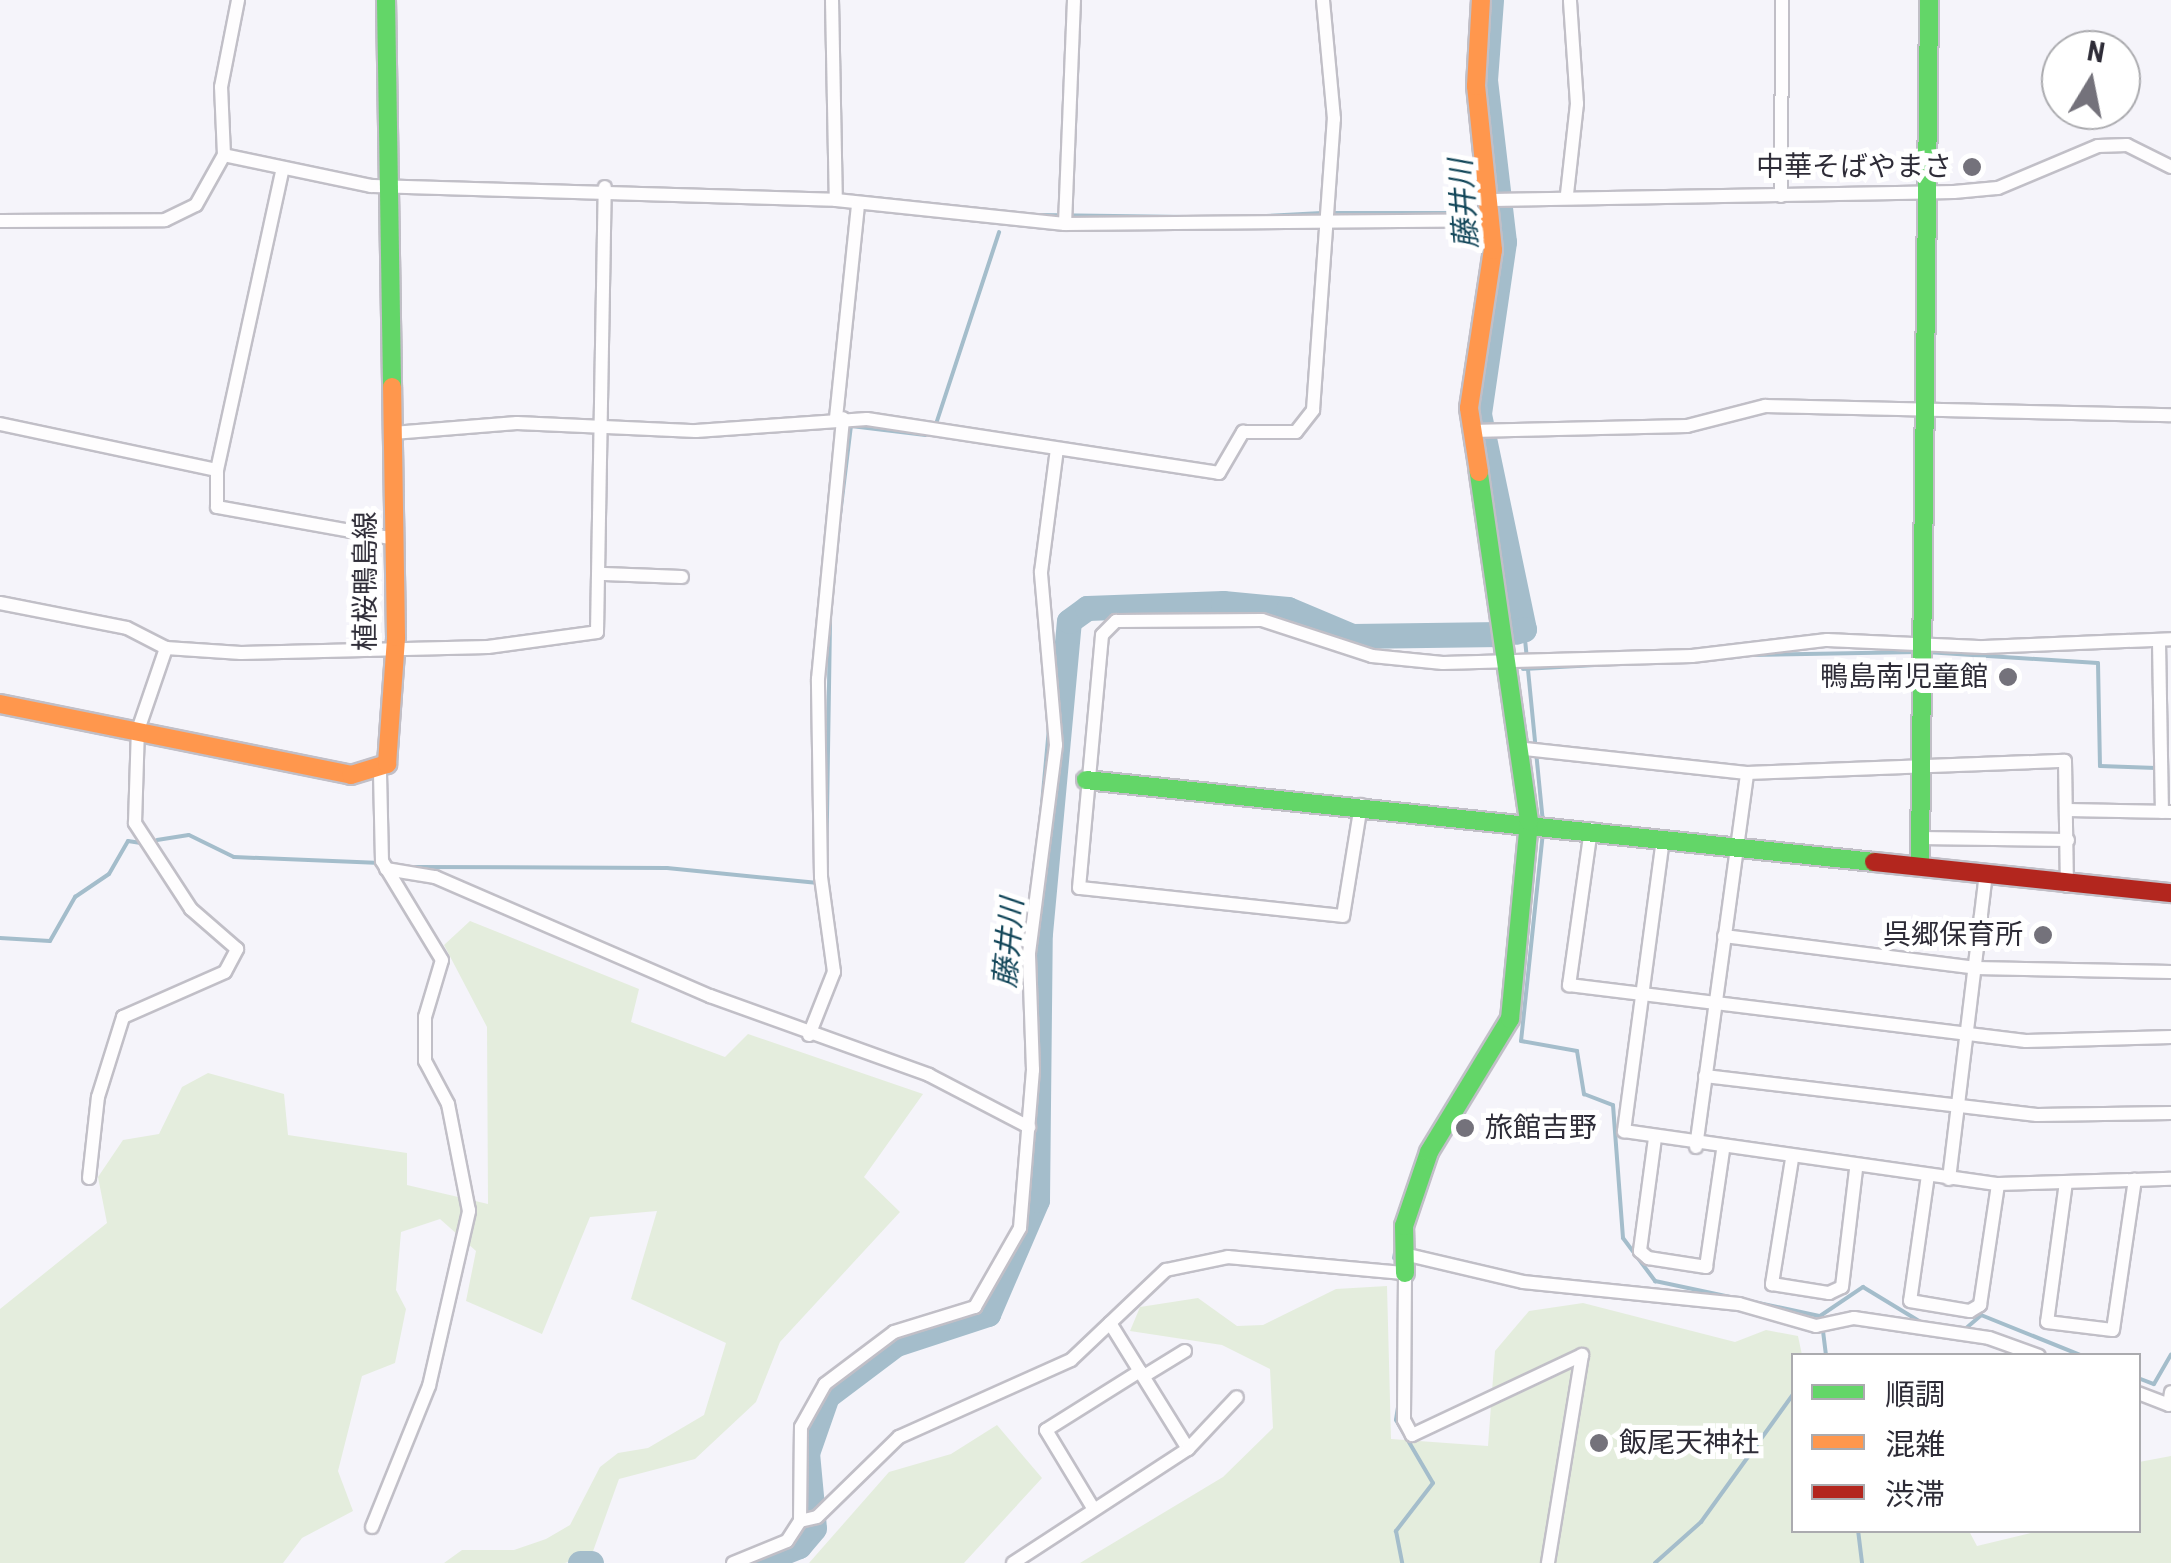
<!DOCTYPE html>
<meta charset="utf-8">
<style>
body{margin:0}
#map{position:relative;width:2171px;height:1563px;overflow:hidden;background:#f5f4fa;font-family:"Roboto Condensed","Noto Sans JP",sans-serif}
div>[style]{position:absolute}
[style*='--x']{left:calc(var(--x)*1px);top:calc(var(--y)*1px);width:calc(var(--w)*1px);rotate:calc(var(--a)*1deg)}
.green>*{inset:0;background:#e4eddd}
.stream>*{height:4px;margin:-2px;padding:0 2px;transform-origin:2px;border-radius:2px;background:#a4bdcb}
.river>*{height:25px;margin:-12.5px;padding:0 12.5px;transform-origin:12.5px;border-radius:12.5px;background:#a4bdcb}
.roads{filter:drop-shadow(2px 0 #c1bfc7) drop-shadow(-2px 0 #c1bfc7) drop-shadow(0 2px #c1bfc7) drop-shadow(0 -2px #c1bfc7)}
.street>*{height:12px;margin:-6px;padding:0 6px;transform-origin:6px;border-radius:6px;background:#fefdfe}
.fast>*{height:18px;margin:-9px;padding:0 9px;transform-origin:9px;border-radius:9px;background:#63d668}
.slow>*{height:18px;margin:-9px;padding:0 9px;transform-origin:9px;border-radius:9px;background:#ff974d}
.jam>*{height:18px;margin:-9px;padding:0 9px;transform-origin:9px;border-radius:9px;background:#b3261e}
.dots>*{width:28px;height:28px;translate:-50% -50%;box-sizing:border-box;border:5px solid #fff;border-radius:50%}
span{translate:-50% -50%;white-space:nowrap;text-align:center;line-height:1.15;-webkit-text-stroke:10px #fff;paint-order:stroke}
.poi-label{font-size:28px;color:#2e2c37}
.right{translate:-100% -50%;text-align:right}
.left{translate:0 -50%;text-align:left}
.street-label{font-size:28px;color:#2e2c37}
.water-label{font-size:30px;color:#124659;font-style:italic}
.legend{position:absolute;left:1791px;top:1353px;width:350px;height:180px;box-sizing:border-box;background:#fff;border:2px solid #ababaf;margin:0;padding:12px 18px;list-style:none;font-size:30px;color:#2e2c37}
.legend li{display:flex;align-items:center;gap:20px;height:50px}
.legend b{width:50px;border:2px solid #ababaf}
.north{position:absolute;left:2041px;top:30px;width:100px;height:100px;box-sizing:border-box;background:#fff;border:2px solid #ababaf;border-radius:50%;rotate:10deg;font-size:28px;font-weight:700;line-height:40px;text-align:center;color:#2e2c37}
.north::after{content:'';display:block;margin:auto;width:35px;height:45px;background:#74727b;clip-path:polygon(50% 0,100% 100%,50% 72%,0 100%)}
</style>
<div id="map">
<div class="green">
<div style="clip-path:polygon(470px 921px,639px 989px,631px 1022px,725px 1057px,748px 1034px,923px 1094px,864px 1177px,900px 1212px,780px 1342px,756px 1402px,695px 1459px,619px 1479px,592px 1554px,565px 1563px,444px 1563px,462px 1550px,514px 1550px,546px 1539px,570px 1525px,600px 1467px,618px 1453px,648px 1448px,704px 1415px,726px 1343px,631px 1299px,657px 1211px,590px 1217px,542px 1334px,466px 1301px,476px 1251px,440px 1219px,401px 1232px,396px 1290px,406px 1309px,395px 1363px,362px 1376px,338px 1471px,353px 1511px,302px 1538px,283px 1563px,0 1563px,0 1309px,107px 1223px,98px 1177px,123px 1140px,159px 1134px,182px 1087px,208px 1073px,284px 1094px,288px 1135px,407px 1153px,407px 1185px,488px 1204px,487px 1027px,444px 945px)"></div>
<div style="clip-path:polygon(1387px 1286px,1391px 1439px,1488px 1446px,1495px 1351px,1529px 1311px,1583px 1303px,1735px 1342px,1766px 1330px,1798px 1336px,1802px 1355px,1794px 1356px,1794px 1530px,1969px 1531px,1977px 1546px,2039px 1531px,2138px 1530px,2139px 1462px,2171px 1456px,2171px 1563px,1080px 1563px,1223px 1477px,1273px 1428px,1270px 1369px,1222px 1345px,1130px 1331px,1140px 1307px,1198px 1298px,1237px 1326px,1263px 1325px,1336px 1289px)"></div>
<div style="clip-path:polygon(997px 1425px,1042px 1478px,964px 1563px,809px 1563px,889px 1472px,951px 1454px)"></div>
</div>
<div class="stream">
<div style="--x:1331;--y:213;--w:151;--a:0"></div>
<div style="--x:1041;--y:215;--w:146;--a:0.8"></div>
<div style="--x:1266;--y:216;--w:56;--a:-3.1"></div>
<div style="--x:936;--y:424;--w:202;--a:-71.8"></div>
<div style="--x:840;--y:515;--w:90;--a:-83"></div>
<div style="--x:851;--y:426;--w:75;--a:6.9"></div>
<div style="--x:1524;--y:629;--w:195;--a:84.4"></div>
<div style="--x:1926;--y:652;--w:172;--a:3.7"></div>
<div style="--x:2098;--y:663;--w:103;--a:88.9"></div>
<div style="--x:2100;--y:766;--w:56;--a:2"></div>
<div style="--x:1752;--y:655;--w:165;--a:-1"></div>
<div style="--x:1523;--y:669;--w:214;--a:-3.2"></div>
<div style="--x:1543;--y:832;--w:210;--a:96"></div>
<div style="--x:1521;--y:1041;--w:57;--a:10.1"></div>
<div style="--x:1577;--y:1051;--w:44;--a:80.8"></div>
<div style="--x:1584;--y:1094;--w:31;--a:21"></div>
<div style="--x:1613;--y:1105;--w:133;--a:85.7"></div>
<div style="--x:1623;--y:1238;--w:54;--a:53.3"></div>
<div style="--x:1655;--y:1281;--w:168;--a:12"></div>
<div style="--x:157;--y:840;--w:32;--a:-9"></div>
<div style="--x:189;--y:835;--w:50;--a:26.1"></div>
<div style="--x:234;--y:857;--w:147;--a:2.3"></div>
<div style="--x:415;--y:867;--w:252;--a:0.2"></div>
<div style="--x:667;--y:868;--w:152;--a:5.7"></div>
<div style="--x:826;--y:878;--w:260;--a:-89.1"></div>
<div style="--x:0;--y:938;--w:50;--a:3.4"></div>
<div style="--x:50;--y:941;--w:51;--a:-60.4"></div>
<div style="--x:75;--y:897;--w:41;--a:-34.1"></div>
<div style="--x:109;--y:874;--w:38;--a:-60"></div>
<div style="--x:128;--y:841;--w:13;--a:9"></div>
<div style="--x:1427;--y:1139;--w:109;--a:-58.5"></div>
<div style="--x:1394;--y:1258;--w:69;--a:-79.2"></div>
<div style="--x:1820;--y:1316;--w:52;--a:-34"></div>
<div style="--x:1863;--y:1287;--w:66;--a:31.3"></div>
<div style="--x:1964;--y:1330;--w:23;--a:-41"></div>
<div style="--x:1981;--y:1315;--w:110;--a:21.9"></div>
<div style="--x:1823;--y:1331;--w:25;--a:83"></div>
<div style="--x:2138;--y:1378;--w:17;--a:21"></div>
<div style="--x:2154;--y:1384;--w:34;--a:-60"></div>
<div style="--x:1398;--y:1407;--w:13;--a:99"></div>
<div style="--x:1396;--y:1420;--w:73;--a:59.6"></div>
<div style="--x:1433;--y:1483;--w:61;--a:127.6"></div>
<div style="--x:1396;--y:1531;--w:33;--a:79"></div>
<div style="--x:1858;--y:1530;--w:33;--a:83"></div>
<div style="--x:1655;--y:1563;--w:62;--a:-41.7"></div>
<div style="--x:1701;--y:1522;--w:159;--a:-54.2"></div>
</div>
<div class="river">
<div style="--x:1491;--y:0;--w:80;--a:94.3"></div>
<div style="--x:1485;--y:80;--w:163;--a:83.3"></div>
<div style="--x:1504;--y:242;--w:174;--a:98.3"></div>
<div style="--x:1479;--y:414;--w:220;--a:78.2"></div>
<div style="--x:1524;--y:629;--w:9;--a:162"></div>
<div style="--x:580;--y:1563;--w:11;--a:0"></div>
<div style="--x:757;--y:1563;--w:45;--a:-22"></div>
<div style="--x:799;--y:1546;--w:23;--a:-50"></div>
<div style="--x:814;--y:1528;--w:75;--a:-95.3"></div>
<div style="--x:807;--y:1453;--w:60;--a:-70.7"></div>
<div style="--x:827;--y:1396;--w:86;--a:-37"></div>
<div style="--x:896;--y:1344;--w:97;--a:-18.1"></div>
<div style="--x:988;--y:1314;--w:124;--a:-66.7"></div>
<div style="--x:1037;--y:1200;--w:267;--a:-89.4"></div>
<div style="--x:1040;--y:933;--w:313;--a:-84.7"></div>
<div style="--x:1069;--y:621;--w:22;--a:-36"></div>
<div style="--x:1087;--y:608;--w:136;--a:-2.1"></div>
<div style="--x:1223;--y:603;--w:65;--a:5.3"></div>
<div style="--x:1288;--y:609;--w:69;--a:22.9"></div>
<div style="--x:1352;--y:636;--w:149;--a:-0.8"></div>
</div>
<div class="roads">
<div class="street">
<div style="--x:832;--y:0;--w:200;--a:88.9"></div>
<div style="--x:224;--y:155;--w:150;--a:11.9"></div>
<div style="--x:371;--y:186;--w:465;--a:1.7"></div>
<div style="--x:836;--y:200;--w:230;--a:6"></div>
<div style="--x:1065;--y:224;--w:427;--a:-0.5"></div>
<div style="--x:1567;--y:194;--w:91;--a:-83.7"></div>
<div style="--x:1577;--y:104;--w:104;--a:-93.9"></div>
<div style="--x:1781;--y:196;--w:196;--a:-89.7"></div>
<div style="--x:1492;--y:200;--w:462;--a:-1"></div>
<div style="--x:1954;--y:192;--w:44;--a:-5.2"></div>
<div style="--x:1998;--y:188;--w:108;--a:-22.8"></div>
<div style="--x:2098;--y:146;--w:29;--a:-2"></div>
<div style="--x:2127;--y:145;--w:49;--a:26.6"></div>
<div style="--x:0;--y:221;--w:165;--a:-0.3"></div>
<div style="--x:165;--y:220;--w:34;--a:-26"></div>
<div style="--x:196;--y:205;--w:57;--a:-60.8"></div>
<div style="--x:224;--y:155;--w:68;--a:-92.5"></div>
<div style="--x:221;--y:87;--w:89;--a:-78.9"></div>
<div style="--x:1065;--y:224;--w:224;--a:-87.7"></div>
<div style="--x:836;--y:418;--w:215;--a:-84.1"></div>
<div style="--x:0;--y:424;--w:222;--a:12"></div>
<div style="--x:217;--y:470;--w:37;--a:90"></div>
<div style="--x:217;--y:507;--w:180;--a:10.2"></div>
<div style="--x:1471;--y:431;--w:216;--a:-1.3"></div>
<div style="--x:1687;--y:426;--w:81;--a:-14.4"></div>
<div style="--x:1765;--y:406;--w:406;--a:1.3"></div>
<div style="--x:393;--y:433;--w:124;--a:-4.6"></div>
<div style="--x:517;--y:423;--w:179;--a:2.6"></div>
<div style="--x:696;--y:431;--w:171;--a:-4"></div>
<div style="--x:867;--y:419;--w:356;--a:8.7"></div>
<div style="--x:1219;--y:473;--w:48;--a:-59.7"></div>
<div style="--x:1243;--y:432;--w:53;--a:0"></div>
<div style="--x:1296;--y:432;--w:28;--a:-52"></div>
<div style="--x:1313;--y:410;--w:292;--a:-85.9"></div>
<div style="--x:1334;--y:119;--w:120;--a:-95.3"></div>
<div style="--x:217;--y:470;--w:309;--a:-77.7"></div>
<div style="--x:604;--y:574;--w:78;--a:2.2"></div>
<div style="--x:0;--y:603;--w:129;--a:11.1"></div>
<div style="--x:127;--y:628;--w:44;--a:27.1"></div>
<div style="--x:166;--y:648;--w:75;--a:3.8"></div>
<div style="--x:241;--y:653;--w:247;--a:-1.4"></div>
<div style="--x:488;--y:647;--w:110;--a:-7.8"></div>
<div style="--x:597;--y:632;--w:445;--a:-89"></div>
<div style="--x:2159;--y:642;--w:170;--a:89"></div>
<div style="--x:1525;--y:749;--w:223;--a:6.2"></div>
<div style="--x:1747;--y:773;--w:318;--a:-2.2"></div>
<div style="--x:2065;--y:761;--w:125;--a:89.1"></div>
<div style="--x:1361;--y:805;--w:112;--a:99.2"></div>
<div style="--x:1343;--y:916;--w:265;--a:-173.9"></div>
<div style="--x:1079;--y:888;--w:254;--a:-84.8"></div>
<div style="--x:1102;--y:635;--w:20;--a:-45"></div>
<div style="--x:1116;--y:621;--w:146;--a:-0.4"></div>
<div style="--x:1262;--y:620;--w:116;--a:18.1"></div>
<div style="--x:1372;--y:656;--w:71;--a:5.6"></div>
<div style="--x:1443;--y:663;--w:249;--a:-1.6"></div>
<div style="--x:1692;--y:656;--w:136;--a:-6.8"></div>
<div style="--x:1827;--y:640;--w:157;--a:2.6"></div>
<div style="--x:1984;--y:647;--w:187;--a:-2.4"></div>
<div style="--x:2068;--y:810;--w:103;--a:1.1"></div>
<div style="--x:1591;--y:829;--w:158;--a:98"></div>
<div style="--x:1569;--y:985;--w:460;--a:7"></div>
<div style="--x:2026;--y:1041;--w:145;--a:-1.6"></div>
<div style="--x:1920;--y:838;--w:148;--a:0.8"></div>
<div style="--x:1663;--y:839;--w:295;--a:97.6"></div>
<div style="--x:1624;--y:1131;--w:378;--a:8.1"></div>
<div style="--x:1998;--y:1184;--w:173;--a:-1.7"></div>
<div style="--x:386;--y:869;--w:50;--a:9.3"></div>
<div style="--x:435;--y:877;--w:300;--a:23.4"></div>
<div style="--x:710;--y:996;--w:233;--a:19.8"></div>
<div style="--x:929;--y:1075;--w:113;--a:27.5"></div>
<div style="--x:1724;--y:936;--w:254;--a:7.2"></div>
<div style="--x:1976;--y:968;--w:195;--a:1.2"></div>
<div style="--x:809;--y:1035;--w:68;--a:-68.4"></div>
<div style="--x:834;--y:972;--w:96;--a:-97.8"></div>
<div style="--x:821;--y:877;--w:198;--a:-90.9"></div>
<div style="--x:818;--y:679;--w:262;--a:-84.5"></div>
<div style="--x:1705;--y:1076;--w:334;--a:6.7"></div>
<div style="--x:2037;--y:1115;--w:134;--a:-0.9"></div>
<div style="--x:1655;--y:1138;--w:114;--a:97.6"></div>
<div style="--x:1640;--y:1251;--w:11;--a:41"></div>
<div style="--x:1648;--y:1258;--w:59;--a:8.8"></div>
<div style="--x:1706;--y:1267;--w:118;--a:-81.7"></div>
<div style="--x:1696;--y:1147;--w:377;--a:-82.2"></div>
<div style="--x:1792;--y:1159;--w:127;--a:99.1"></div>
<div style="--x:1772;--y:1284;--w:58;--a:9"></div>
<div style="--x:1829;--y:1293;--w:14;--a:-25"></div>
<div style="--x:1842;--y:1287;--w:119;--a:-83.2"></div>
<div style="--x:1928;--y:1175;--w:127;--a:98.1"></div>
<div style="--x:1910;--y:1301;--w:61;--a:9.5"></div>
<div style="--x:1970;--y:1311;--w:12;--a:-31"></div>
<div style="--x:1980;--y:1305;--w:122;--a:-81.5"></div>
<div style="--x:89;--y:1178;--w:81;--a:-83.7"></div>
<div style="--x:98;--y:1097;--w:84;--a:-72.6"></div>
<div style="--x:123;--y:1017;--w:111;--a:-23.8"></div>
<div style="--x:225;--y:972;--w:26;--a:-62"></div>
<div style="--x:237;--y:949;--w:61;--a:-139"></div>
<div style="--x:191;--y:909;--w:103;--a:-123.1"></div>
<div style="--x:135;--y:823;--w:93;--a:-88.2"></div>
<div style="--x:138;--y:730;--w:87;--a:-71.1"></div>
<div style="--x:1949;--y:1179;--w:308;--a:-83.1"></div>
<div style="--x:2066;--y:1182;--w:141;--a:97.7"></div>
<div style="--x:2047;--y:1322;--w:66;--a:6.9"></div>
<div style="--x:2113;--y:1330;--w:152;--a:-81.7"></div>
<div style="--x:1404;--y:1254;--w:122;--a:13.2"></div>
<div style="--x:1523;--y:1282;--w:217;--a:5.8"></div>
<div style="--x:1739;--y:1304;--w:80;--a:15.9"></div>
<div style="--x:1816;--y:1326;--w:39;--a:-12"></div>
<div style="--x:1854;--y:1318;--w:136;--a:8.4"></div>
<div style="--x:1989;--y:1338;--w:53;--a:19.8"></div>
<div style="--x:1110;--y:1323;--w:148;--a:58.2"></div>
<div style="--x:1144;--y:1376;--w:48;--a:-31.4"></div>
<div style="--x:2138;--y:1393;--w:33;--a:21"></div>
<div style="--x:2169;--y:1405;--w:13;--a:-81"></div>
<div style="--x:1093;--y:1508;--w:91;--a:-121.1"></div>
<div style="--x:1046;--y:1430;--w:111;--a:-32.1"></div>
<div style="--x:800;--y:1521;--w:17;--a:-13"></div>
<div style="--x:817;--y:1517;--w:115;--a:-44.3"></div>
<div style="--x:899;--y:1437;--w:188;--a:-24.1"></div>
<div style="--x:1071;--y:1360;--w:131;--a:-43.5"></div>
<div style="--x:1166;--y:1270;--w:63;--a:-11.8"></div>
<div style="--x:1228;--y:1257;--w:178;--a:5.2"></div>
<div style="--x:1405;--y:1273;--w:147;--a:90.4"></div>
<div style="--x:1404;--y:1420;--w:17;--a:62"></div>
<div style="--x:1412;--y:1435;--w:188;--a:-25.2"></div>
<div style="--x:1582;--y:1355;--w:211;--a:99.3"></div>
<div style="--x:372;--y:1527;--w:152;--a:-68"></div>
<div style="--x:429;--y:1386;--w:180;--a:-77.1"></div>
<div style="--x:469;--y:1211;--w:109;--a:-101.1"></div>
<div style="--x:448;--y:1104;--w:49;--a:-118.1"></div>
<div style="--x:425;--y:1061;--w:44;--a:-90"></div>
<div style="--x:425;--y:1017;--w:59;--a:-73.4"></div>
<div style="--x:442;--y:960;--w:116;--a:-121.2"></div>
<div style="--x:382;--y:861;--w:90;--a:-91.3"></div>
<div style="--x:733;--y:1563;--w:58;--a:-22.2"></div>
<div style="--x:787;--y:1541;--w:24;--a:-57"></div>
<div style="--x:800;--y:1521;--w:94;--a:-89.4"></div>
<div style="--x:801;--y:1427;--w:49;--a:-60.8"></div>
<div style="--x:825;--y:1384;--w:86;--a:-37"></div>
<div style="--x:894;--y:1332;--w:85;--a:-17.2"></div>
<div style="--x:975;--y:1307;--w:91;--a:-60.3"></div>
<div style="--x:1020;--y:1228;--w:159;--a:-85.3"></div>
<div style="--x:1033;--y:1070;--w:117;--a:-92"></div>
<div style="--x:1029;--y:953;--w:210;--a:-82.6"></div>
<div style="--x:1056;--y:745;--w:174;--a:-95"></div>
<div style="--x:1041;--y:572;--w:124;--a:-82.6"></div>
<div style="--x:1013;--y:1563;--w:209;--a:-33.1"></div>
<div style="--x:1188;--y:1449;--w:71;--a:-46.7"></div>
</div>
<div class="fast">
<div style="--x:386;--y:0;--w:387;--a:89.1"></div>
<div style="--x:1086;--y:780;--w:792;--a:5.94"></div>
<div style="--x:1920;--y:860;--w:860;--a:-89.4"></div>
<div style="--x:1405;--y:1273;--w:47;--a:-91.2"></div>
<div style="--x:1404;--y:1226;--w:78;--a:-71.3"></div>
<div style="--x:1429;--y:1152;--w:156;--a:-58.7"></div>
<div style="--x:1510;--y:1019;--w:199;--a:-84.5"></div>
<div style="--x:1529;--y:821;--w:353;--a:-98.2"></div>
</div>
<div class="slow">
<div style="--x:1479;--y:472;--w:65;--a:-98.9"></div>
<div style="--x:1469;--y:408;--w:160;--a:-81.4"></div>
<div style="--x:1493;--y:250;--w:165;--a:-95.9"></div>
<div style="--x:1476;--y:86;--w:86;--a:-86.7"></div>
<div style="--x:0;--y:704;--w:358;--a:11.4"></div>
<div style="--x:351;--y:775;--w:38;--a:-17"></div>
<div style="--x:387;--y:764;--w:127;--a:-85.9"></div>
<div style="--x:396;--y:637;--w:250;--a:-90.9"></div>
</div>
<div class="jam">
<div style="--x:1874;--y:862;--w:299;--a:6"></div>
</div>
</div>
<div class="dots">
<div style="left:1972px;top:167px;background:#74727b"></div>
<div style="left:2008px;top:677px;background:#74727b"></div>
<div style="left:2043px;top:935px;background:#74727b"></div>
<div style="left:1465px;top:1128px;background:#74727b"></div>
<div style="left:1599px;top:1443px;background:#74727b"></div>
</div>
<div class="poi-label">
<span class="right" style="left:1952px;top:167px">中華そばやまさ</span>
<span class="right" style="left:1988px;top:677px">鴨島南児童館</span>
<span class="right" style="left:2023px;top:935px">呉郷保育所</span>
<span class="left" style="left:1485px;top:1128px">旅館吉野</span>
<span class="left" style="left:1619px;top:1443px">飯尾天神社</span>
</div>
<div class="street-label">
<span style="left:366px;top:581px;rotate:-90deg">植桜鴨島線</span>
</div>
<div class="water-label">
<span style="left:1464px;top:204px;rotate:-94deg">藤井川</span>
<span style="left:1009px;top:943px;rotate:-85deg">藤井川</span>
</div>
<ul class="legend">
<li><b style="height:12px;background:#63d668"></b>順調</li>
<li><b style="height:12px;background:#ff974d"></b>混雑</li>
<li><b style="height:12px;background:#b3261e"></b>渋滞</li>
</ul>
<div class="north">N</div>
</div>
